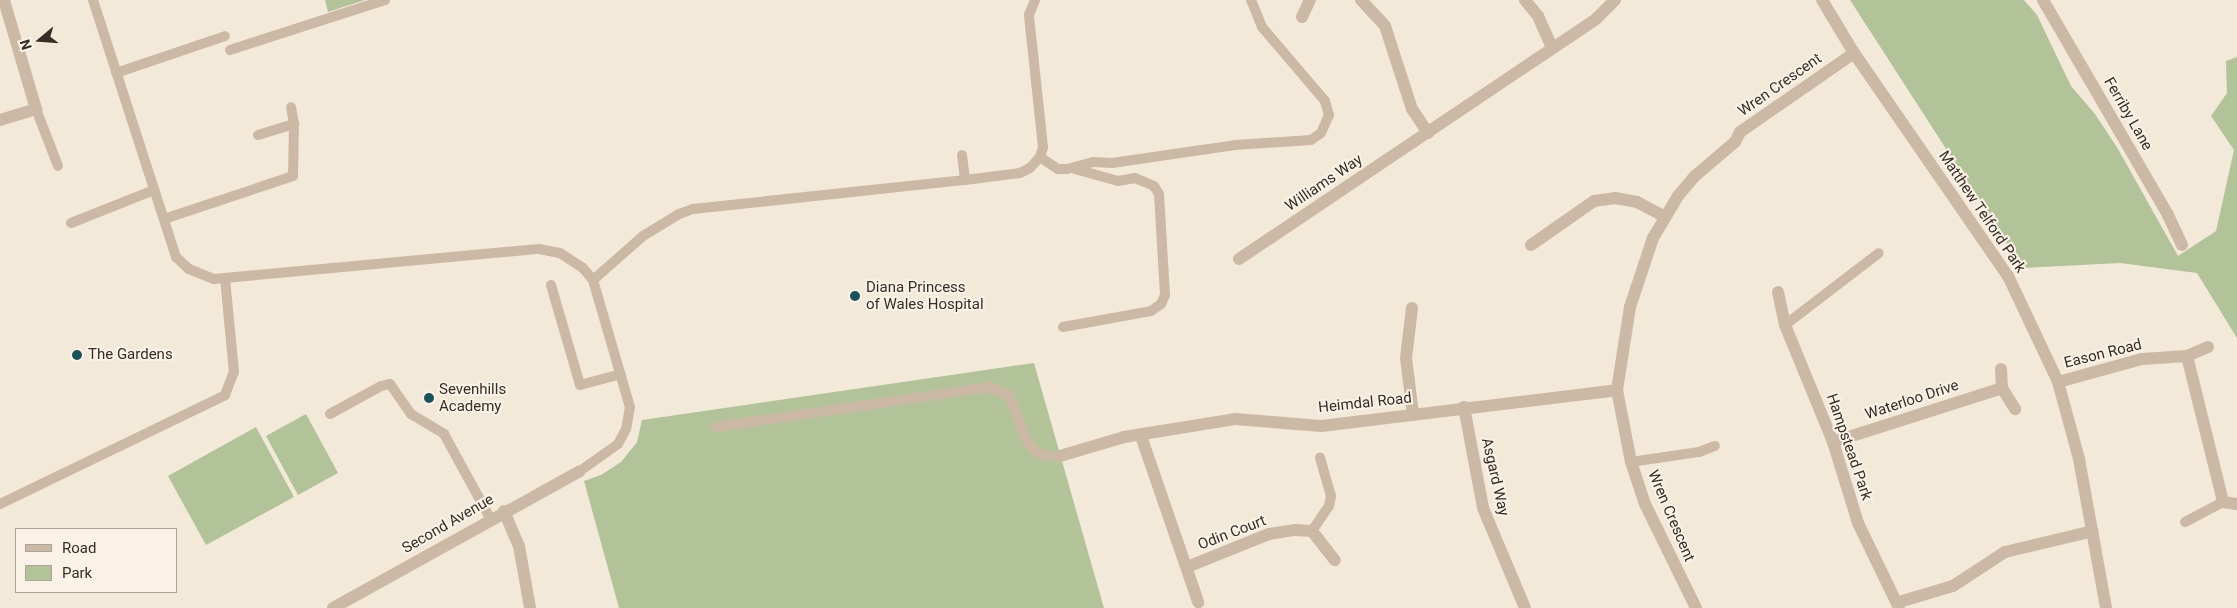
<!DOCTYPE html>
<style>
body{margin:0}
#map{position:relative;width:2237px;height:608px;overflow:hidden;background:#f3e9d9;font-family:Roboto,sans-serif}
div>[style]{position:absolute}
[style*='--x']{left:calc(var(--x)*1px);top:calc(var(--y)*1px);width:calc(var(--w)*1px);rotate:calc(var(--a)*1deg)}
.green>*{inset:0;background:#b2c399}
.service>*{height:10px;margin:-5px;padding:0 5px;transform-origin:5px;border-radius:5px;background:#ccb9a5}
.minor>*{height:12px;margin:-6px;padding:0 6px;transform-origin:6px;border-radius:6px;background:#ccb9a5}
.dots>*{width:14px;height:14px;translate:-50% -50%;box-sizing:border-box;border:2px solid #faf2e6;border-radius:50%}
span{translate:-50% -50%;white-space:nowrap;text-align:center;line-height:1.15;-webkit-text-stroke:4px #faf2e6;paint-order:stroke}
.street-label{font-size:15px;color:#372d27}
.poi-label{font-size:15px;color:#372d27}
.left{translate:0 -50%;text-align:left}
.legend{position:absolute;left:15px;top:528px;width:162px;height:65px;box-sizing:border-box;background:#faf2e6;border:1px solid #aca39a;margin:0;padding:6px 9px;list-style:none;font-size:15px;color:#372d27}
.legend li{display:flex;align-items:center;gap:10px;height:25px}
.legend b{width:25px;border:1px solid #aca39a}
.north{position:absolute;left:15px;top:15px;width:50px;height:50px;-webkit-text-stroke:4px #faf2e6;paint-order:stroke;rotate:252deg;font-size:14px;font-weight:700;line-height:20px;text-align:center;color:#372d27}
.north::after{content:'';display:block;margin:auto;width:18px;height:22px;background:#372d27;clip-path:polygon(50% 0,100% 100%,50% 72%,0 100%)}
</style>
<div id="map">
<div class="green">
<div style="clip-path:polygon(325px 0,365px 0,328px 12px)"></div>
<div style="clip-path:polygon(1850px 0,2024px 0,2037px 15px,2071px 86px,2095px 114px,2118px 149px,2178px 256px,2216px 231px,2234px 150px,2211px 116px,2227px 93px,2226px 61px,2237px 57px,2237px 338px,2197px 273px,2120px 263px,2023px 268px)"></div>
<div style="clip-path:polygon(1034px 363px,1104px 608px,619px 608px,584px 481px,601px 475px,621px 462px,637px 442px,642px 420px)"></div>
<div style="clip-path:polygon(306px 414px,338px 473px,298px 495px,266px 436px)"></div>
<div style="clip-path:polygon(256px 427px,294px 497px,206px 545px,168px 476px)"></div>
</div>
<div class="service">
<div style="--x:93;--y:0;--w:270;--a:72.1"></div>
<div style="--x:176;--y:257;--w:18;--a:43"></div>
<div style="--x:189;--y:269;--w:27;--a:22"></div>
<div style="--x:214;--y:279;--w:326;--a:-5.3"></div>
<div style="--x:539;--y:249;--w:21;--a:11"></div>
<div style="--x:560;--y:253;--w:27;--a:33"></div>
<div style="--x:583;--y:268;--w:16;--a:50"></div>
<div style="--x:593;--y:280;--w:132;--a:73.8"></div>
<div style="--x:630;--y:407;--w:22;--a:100"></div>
<div style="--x:626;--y:429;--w:17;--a:118"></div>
<div style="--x:618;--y:444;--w:47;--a:144.6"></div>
<div style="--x:230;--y:50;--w:163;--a:-17.9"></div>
<div style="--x:116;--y:73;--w:115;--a:-18.7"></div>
<div style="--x:36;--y:109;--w:61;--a:68.9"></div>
<div style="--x:258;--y:135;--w:38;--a:-17"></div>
<div style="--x:962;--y:155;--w:25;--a:83"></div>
<div style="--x:1040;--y:157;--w:22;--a:34"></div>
<div style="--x:1058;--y:169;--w:9;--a:0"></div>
<div style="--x:1067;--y:169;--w:27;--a:-15"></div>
<div style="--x:1093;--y:162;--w:19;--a:3"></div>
<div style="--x:1112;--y:163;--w:124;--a:-8.3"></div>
<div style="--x:1235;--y:145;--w:76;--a:-3.8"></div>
<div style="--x:1311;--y:140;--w:12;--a:-35"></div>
<div style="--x:1321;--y:133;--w:20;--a:-66"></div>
<div style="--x:1329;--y:115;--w:15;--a:-106"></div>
<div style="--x:1325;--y:101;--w:97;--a:-130.4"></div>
<div style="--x:1262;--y:27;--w:29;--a:-112"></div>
<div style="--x:164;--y:219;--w:136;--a:-18.4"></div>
<div style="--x:293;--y:176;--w:52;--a:-88.9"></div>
<div style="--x:294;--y:124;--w:17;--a:-100"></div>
<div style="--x:71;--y:223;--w:89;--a:-21.7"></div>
<div style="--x:593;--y:280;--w:67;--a:-41.3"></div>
<div style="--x:643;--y:236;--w:42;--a:-31.4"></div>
<div style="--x:679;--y:214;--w:15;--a:-20"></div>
<div style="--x:693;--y:209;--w:274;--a:-6.1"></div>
<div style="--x:965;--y:180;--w:55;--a:-7.3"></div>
<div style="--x:1020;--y:173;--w:11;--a:-27"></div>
<div style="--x:1030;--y:168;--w:15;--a:-48"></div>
<div style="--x:1040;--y:157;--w:10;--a:-73"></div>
<div style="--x:1043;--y:147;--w:133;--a:-96.1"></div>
<div style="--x:1029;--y:15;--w:16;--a:-68"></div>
<div style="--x:551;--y:285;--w:104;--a:73.8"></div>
<div style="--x:580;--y:385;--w:42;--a:-15"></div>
<div style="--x:1785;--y:325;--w:118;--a:-37.5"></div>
<div style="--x:1063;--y:327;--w:89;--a:-10.3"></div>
<div style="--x:1151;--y:311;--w:12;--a:-35"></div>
<div style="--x:1161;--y:304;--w:10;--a:-66"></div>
<div style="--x:1165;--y:295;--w:101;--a:-93.4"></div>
<div style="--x:1159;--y:194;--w:9;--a:-122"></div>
<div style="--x:1154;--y:186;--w:21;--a:-157"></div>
<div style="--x:1135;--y:178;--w:17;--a:170"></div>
<div style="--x:1118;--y:181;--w:45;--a:-164.4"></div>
<div style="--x:330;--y:414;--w:58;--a:-28.8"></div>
<div style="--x:381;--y:386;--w:9;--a:-13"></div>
<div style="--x:390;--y:384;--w:37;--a:55"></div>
<div style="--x:411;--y:414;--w:39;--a:31"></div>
<div style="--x:444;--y:434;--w:96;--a:61.3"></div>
<div style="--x:716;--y:427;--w:276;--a:-8.3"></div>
<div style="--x:989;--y:387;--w:22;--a:22"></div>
<div style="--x:1009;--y:395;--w:45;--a:69.1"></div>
<div style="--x:1025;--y:437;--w:14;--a:56"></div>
<div style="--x:1033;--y:449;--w:14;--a:30"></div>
<div style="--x:1045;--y:456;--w:15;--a:0"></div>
<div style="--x:1631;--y:462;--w:69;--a:-8.4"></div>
<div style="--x:1699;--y:452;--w:17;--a:-21"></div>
<div style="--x:0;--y:504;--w:250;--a:-25.8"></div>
<div style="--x:225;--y:395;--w:25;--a:-69"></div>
<div style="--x:234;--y:372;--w:94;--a:-95.5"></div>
<div style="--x:2185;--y:522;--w:43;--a:-27.8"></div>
<div style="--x:1312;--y:531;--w:30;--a:-56"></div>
<div style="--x:1329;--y:506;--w:10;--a:-79"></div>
<div style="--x:1331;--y:496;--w:40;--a:-106"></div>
</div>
<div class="minor">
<div style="--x:1361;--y:0;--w:35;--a:47"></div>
<div style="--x:1385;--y:26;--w:87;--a:72"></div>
<div style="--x:1412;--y:109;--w:29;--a:56"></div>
<div style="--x:1525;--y:0;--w:21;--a:51"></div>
<div style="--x:1538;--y:16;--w:35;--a:66"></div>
<div style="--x:1822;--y:0;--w:62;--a:58.9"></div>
<div style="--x:1854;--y:53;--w:271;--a:55.4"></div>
<div style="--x:2008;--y:276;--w:117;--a:64.7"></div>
<div style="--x:2058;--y:382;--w:80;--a:74.7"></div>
<div style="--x:2079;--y:459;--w:151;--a:79.7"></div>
<div style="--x:2043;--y:0;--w:249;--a:59.8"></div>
<div style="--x:2168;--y:215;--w:33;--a:65"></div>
<div style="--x:1302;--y:17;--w:19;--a:-65"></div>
<div style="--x:0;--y:120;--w:38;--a:-17"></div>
<div style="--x:36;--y:109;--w:114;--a:-106.4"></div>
<div style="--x:1531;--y:245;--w:77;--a:-34.9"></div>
<div style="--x:1594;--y:201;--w:21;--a:-8"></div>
<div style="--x:1615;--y:198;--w:22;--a:10"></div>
<div style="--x:1637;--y:202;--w:32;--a:28"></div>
<div style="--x:1239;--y:259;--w:430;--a:-33.9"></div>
<div style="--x:1596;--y:19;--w:27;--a:-45"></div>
<div style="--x:1778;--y:292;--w:34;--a:78"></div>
<div style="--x:1785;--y:325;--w:126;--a:67.7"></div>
<div style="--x:1833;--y:442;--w:85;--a:72.8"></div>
<div style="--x:1858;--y:523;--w:94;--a:64.2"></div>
<div style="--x:1412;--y:308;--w:50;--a:96.8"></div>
<div style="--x:1406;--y:358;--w:56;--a:82.9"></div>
<div style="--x:2208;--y:347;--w:23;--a:157"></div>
<div style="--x:2187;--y:356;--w:150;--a:76.1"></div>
<div style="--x:2223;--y:502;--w:14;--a:8"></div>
<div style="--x:2001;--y:369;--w:19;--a:87"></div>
<div style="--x:2002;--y:388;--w:25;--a:58"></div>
<div style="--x:2058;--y:382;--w:87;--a:-15.3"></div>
<div style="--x:2142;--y:359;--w:45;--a:-3.8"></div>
<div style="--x:1464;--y:407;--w:103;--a:79.3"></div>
<div style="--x:1483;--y:508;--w:108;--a:67.2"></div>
<div style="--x:1141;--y:436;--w:176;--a:71"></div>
<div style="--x:1833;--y:442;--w:177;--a:-17.7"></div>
<div style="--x:1060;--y:456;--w:67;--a:-16.5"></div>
<div style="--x:1124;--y:437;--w:112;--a:-9.2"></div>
<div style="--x:1235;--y:419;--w:86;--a:4.7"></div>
<div style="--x:1321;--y:426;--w:298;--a:-6.9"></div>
<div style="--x:504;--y:511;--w:38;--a:67"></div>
<div style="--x:519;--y:546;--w:63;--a:79.9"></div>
<div style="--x:1187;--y:567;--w:88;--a:-21.9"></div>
<div style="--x:1269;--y:534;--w:26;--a:-9"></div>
<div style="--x:1295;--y:530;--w:17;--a:3"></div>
<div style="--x:1312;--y:531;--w:37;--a:52"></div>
<div style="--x:1899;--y:602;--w:56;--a:-16.5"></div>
<div style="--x:1953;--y:586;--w:62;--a:-33.2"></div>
<div style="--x:2005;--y:552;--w:90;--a:-13.4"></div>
<div style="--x:333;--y:608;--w:282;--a:-29"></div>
<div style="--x:1696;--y:608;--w:116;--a:-116.1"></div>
<div style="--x:1645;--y:504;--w:44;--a:-108.4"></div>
<div style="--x:1631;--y:462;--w:73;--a:-101"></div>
<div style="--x:1617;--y:390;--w:84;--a:-81.1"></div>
<div style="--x:1630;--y:307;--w:73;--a:-71.6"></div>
<div style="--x:1653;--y:238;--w:49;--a:-59.2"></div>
<div style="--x:1678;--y:196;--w:26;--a:-50"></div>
<div style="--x:1695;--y:176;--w:52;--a:-40.4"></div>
<div style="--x:1735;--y:142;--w:11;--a:-63"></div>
<div style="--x:1740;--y:132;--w:139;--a:-34.7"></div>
</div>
<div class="dots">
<div style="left:855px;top:296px;background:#1a525b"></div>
<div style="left:77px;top:355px;background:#1a525b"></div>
<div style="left:429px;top:398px;background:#1a525b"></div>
</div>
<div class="street-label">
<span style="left:1780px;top:85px;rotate:-35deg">Wren Crescent</span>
<span style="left:2128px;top:114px;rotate:60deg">Ferriby Lane</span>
<span style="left:1324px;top:183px;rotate:-34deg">Williams Way</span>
<span style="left:1982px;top:212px;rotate:56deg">Matthew Telford Park</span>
<span style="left:2103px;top:354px;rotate:-14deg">Eason Road</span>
<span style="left:1912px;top:400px;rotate:-18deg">Waterloo Drive</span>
<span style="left:1365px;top:403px;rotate:-6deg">Heimdal Road</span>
<span style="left:1849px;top:447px;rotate:71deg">Hampstead Park</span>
<span style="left:1495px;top:477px;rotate:77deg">Asgard Way</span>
<span style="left:1671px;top:516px;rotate:67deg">Wren Crescent</span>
<span style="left:448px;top:524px;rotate:-30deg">Second Avenue</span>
<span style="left:1232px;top:533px;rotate:-21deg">Odin Court</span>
</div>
<div class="poi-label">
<span class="left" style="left:866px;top:296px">Diana Princess<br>of Wales Hospital</span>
<span class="left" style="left:88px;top:355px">The Gardens</span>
<span class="left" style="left:439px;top:398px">Sevenhills<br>Academy</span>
</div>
<ul class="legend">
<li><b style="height:6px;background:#ccb9a5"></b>Road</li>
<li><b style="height:14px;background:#b2c399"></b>Park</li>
</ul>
<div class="north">N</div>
</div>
